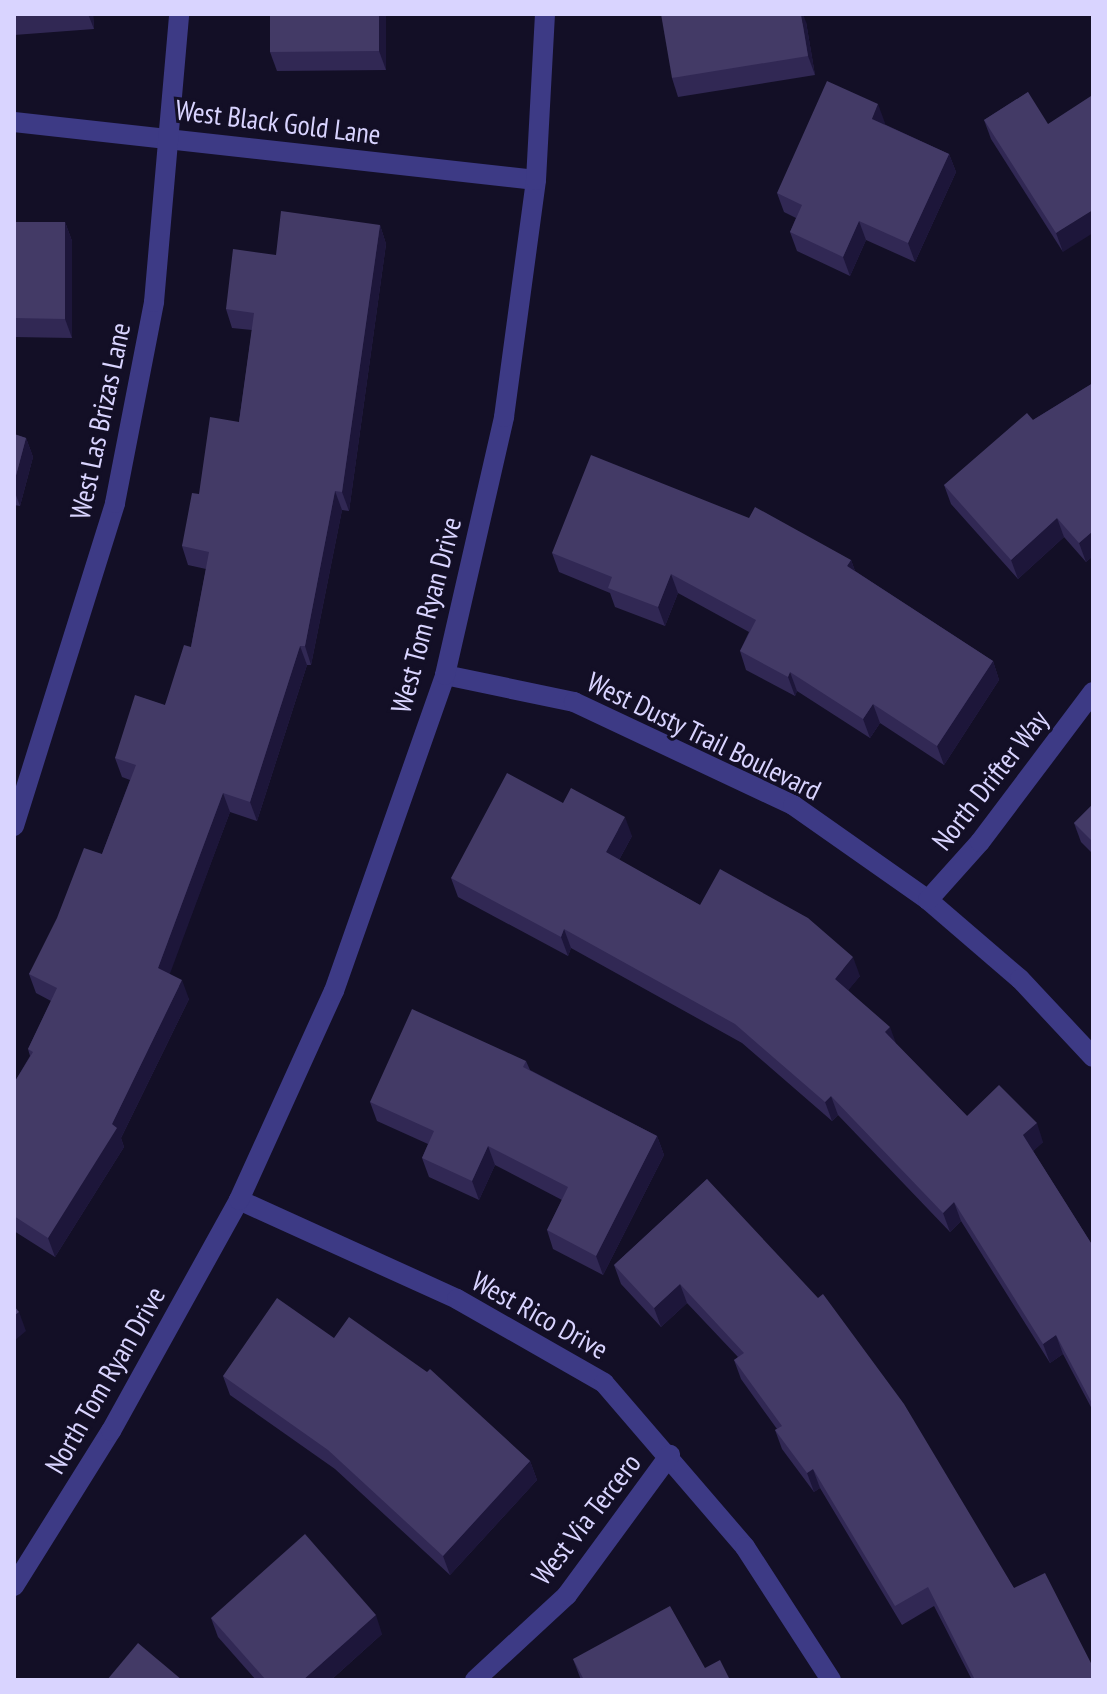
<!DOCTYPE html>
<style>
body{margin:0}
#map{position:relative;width:1107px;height:1694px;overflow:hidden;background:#130f26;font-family:"PT Sans Narrow",sans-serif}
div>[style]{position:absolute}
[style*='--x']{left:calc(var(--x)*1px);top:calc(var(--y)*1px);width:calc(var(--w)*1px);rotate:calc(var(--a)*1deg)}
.minor>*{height:20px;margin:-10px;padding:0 10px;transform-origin:10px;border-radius:10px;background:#3d3a85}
.tertiary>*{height:20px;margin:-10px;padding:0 10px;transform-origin:10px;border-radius:10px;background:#3d3a85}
.wall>*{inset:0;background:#312854}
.shaded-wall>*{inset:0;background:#1d163a}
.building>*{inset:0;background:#433a66}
span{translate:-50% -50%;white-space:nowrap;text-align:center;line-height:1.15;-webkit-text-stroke:6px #130f26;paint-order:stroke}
.street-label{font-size:28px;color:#d9d4ff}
.frame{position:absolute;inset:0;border:16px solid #d9d4ff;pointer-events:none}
</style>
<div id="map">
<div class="minor">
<div style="--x:14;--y:122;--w:525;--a:6.34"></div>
<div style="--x:445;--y:675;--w:132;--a:11.8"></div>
<div style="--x:574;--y:702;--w:242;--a:25.2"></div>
<div style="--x:793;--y:805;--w:165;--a:35.1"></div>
<div style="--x:928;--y:900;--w:121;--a:40.7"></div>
<div style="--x:1020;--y:979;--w:107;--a:46.9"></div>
<div style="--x:14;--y:826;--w:338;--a:-72.6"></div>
<div style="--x:115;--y:503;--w:205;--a:-79"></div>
<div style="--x:154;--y:302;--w:289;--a:-85"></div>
<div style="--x:928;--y:900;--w:78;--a:-48.1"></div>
<div style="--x:980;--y:842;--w:188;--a:-53"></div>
<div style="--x:239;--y:1200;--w:239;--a:24.4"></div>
<div style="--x:457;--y:1299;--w:169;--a:29.7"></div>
<div style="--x:604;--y:1383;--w:216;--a:49.3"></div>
<div style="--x:745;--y:1547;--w:158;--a:57.1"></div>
<div style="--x:475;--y:1680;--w:125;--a:-42.7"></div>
<div style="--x:567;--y:1595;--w:174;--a:-53.7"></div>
</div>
<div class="tertiary">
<div style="--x:14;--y:1586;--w:183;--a:-58"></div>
<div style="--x:111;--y:1431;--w:264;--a:-61"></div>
<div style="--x:239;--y:1200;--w:230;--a:-65.6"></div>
<div style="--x:334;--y:991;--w:335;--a:-70.6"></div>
<div style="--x:445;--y:675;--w:265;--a:-77.1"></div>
<div style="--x:504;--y:417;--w:239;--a:-82.3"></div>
<div style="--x:536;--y:180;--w:166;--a:-86.9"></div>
</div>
<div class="wall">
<div style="clip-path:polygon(14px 14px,93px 14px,94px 29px,14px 35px)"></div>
<div style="clip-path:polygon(270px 14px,386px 14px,386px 70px,277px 71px,270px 52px)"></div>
<div style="clip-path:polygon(806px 22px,815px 75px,678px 97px,672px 78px)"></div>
<div style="clip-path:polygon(1028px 92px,1063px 252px,991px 139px,984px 120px)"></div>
<div style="clip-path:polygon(885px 123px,884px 124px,949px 154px,956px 172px,915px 262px,866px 240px,850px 276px,797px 251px,790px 232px,796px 218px,784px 212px,777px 193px)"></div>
<div style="clip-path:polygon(14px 222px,65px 222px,72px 241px,72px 338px,14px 337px)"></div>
<div style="clip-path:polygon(380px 225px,386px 244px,349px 511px,342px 510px,311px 665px,307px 665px,257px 821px,230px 812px,169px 974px,189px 999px,121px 1138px,124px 1147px,55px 1257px,14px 1231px,14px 1083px,30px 1056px,28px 1049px,51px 1001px,36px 993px,29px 974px,102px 854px,130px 780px,122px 777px,115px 758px,165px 705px,191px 647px,206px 569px,188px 565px,182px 546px,199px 494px,239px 422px,252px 330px,232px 328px,226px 309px,276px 255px)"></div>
<div style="clip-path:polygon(1093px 383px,1093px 556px,1086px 562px,1064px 537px,1018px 579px,951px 504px,944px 485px,1033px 420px)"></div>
<div style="clip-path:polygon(14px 434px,26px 438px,33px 457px,20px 506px,14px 505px)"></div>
<div style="clip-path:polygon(552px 553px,851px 560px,855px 571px,993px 661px,999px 680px,944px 765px,880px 723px,870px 738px,797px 691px,795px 696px,746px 670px,740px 651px,749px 632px,678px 593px,665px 626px,615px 607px,610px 593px,559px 572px)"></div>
<div style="clip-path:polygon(563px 803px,632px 836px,619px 860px,700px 905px,860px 976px,848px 990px,896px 1044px,967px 1116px,1043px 1142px,1033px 1151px,1091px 1243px,1093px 1242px,1093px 1411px,1063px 1354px,1050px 1363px,961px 1221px,950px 1232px,838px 1115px,832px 1121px,742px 1043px,571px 948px,568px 956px,458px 897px,451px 878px)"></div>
<div style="clip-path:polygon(1093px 804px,1093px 854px,1081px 842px,1074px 823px)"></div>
<div style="clip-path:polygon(526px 1061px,530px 1070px,657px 1136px,664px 1155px,603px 1275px,553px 1249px,547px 1230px,562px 1200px,495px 1165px,479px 1200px,429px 1177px,422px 1158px,428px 1144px,377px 1121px,370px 1102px)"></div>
<div style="clip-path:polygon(707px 1179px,1014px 1588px,1093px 1680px,972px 1680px,934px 1606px,902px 1625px,820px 1488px,814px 1492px,782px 1449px,775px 1430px,777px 1429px,741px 1379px,734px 1360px,738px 1357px,687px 1303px,661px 1327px,621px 1284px,614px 1265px)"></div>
<div style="clip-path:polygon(334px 1338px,427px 1372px,530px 1461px,537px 1480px,450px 1575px,335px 1469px,230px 1395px,223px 1376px)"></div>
<div style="clip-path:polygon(211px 1618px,382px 1634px,331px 1680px,256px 1680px,218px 1637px)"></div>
<div style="clip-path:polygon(573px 1659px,705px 1668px,730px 1680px,581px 1680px)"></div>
</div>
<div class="shaded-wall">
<div style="clip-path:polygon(88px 14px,93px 14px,94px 29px)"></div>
<div style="clip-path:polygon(379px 14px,386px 14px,386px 70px,379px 51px)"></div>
<div style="clip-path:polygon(801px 14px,803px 14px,806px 22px,815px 75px,808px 56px)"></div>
<div style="clip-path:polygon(878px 104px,885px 123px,879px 138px,872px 119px)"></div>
<div style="clip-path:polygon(949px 154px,956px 172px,915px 262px,908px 243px)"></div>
<div style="clip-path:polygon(1093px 210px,1093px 233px,1063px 252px,1056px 233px)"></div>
<div style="clip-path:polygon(859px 221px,866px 240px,850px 276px,843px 257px)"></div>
<div style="clip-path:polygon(65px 222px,72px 241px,72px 338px,65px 319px)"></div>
<div style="clip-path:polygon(380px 225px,386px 244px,349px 511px,342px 492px)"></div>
<div style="clip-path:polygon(26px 438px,33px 457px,20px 506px,14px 490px,14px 483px)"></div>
<div style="clip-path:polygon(335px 491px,342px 510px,311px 665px,305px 646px)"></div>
<div style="clip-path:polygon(1057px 518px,1064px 537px,1018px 579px,1011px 560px)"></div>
<div style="clip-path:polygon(1093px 531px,1093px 556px,1086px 562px,1079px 543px)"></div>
<div style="clip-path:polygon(851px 560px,858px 579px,847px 566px)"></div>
<div style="clip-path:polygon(671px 574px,678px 593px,665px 626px,658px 607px)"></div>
<div style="clip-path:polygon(300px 646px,307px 665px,257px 821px,250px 802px)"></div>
<div style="clip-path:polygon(993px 661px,999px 680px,944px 765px,937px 746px)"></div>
<div style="clip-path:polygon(790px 672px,797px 691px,795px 696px,788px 677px)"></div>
<div style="clip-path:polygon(873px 704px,880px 723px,870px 738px,863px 719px)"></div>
<div style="clip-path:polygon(223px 793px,230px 812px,165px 987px,158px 968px)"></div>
<div style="clip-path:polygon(625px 817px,632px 836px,613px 871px,606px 852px)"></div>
<div style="clip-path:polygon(564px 929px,571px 948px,568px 956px,561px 937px)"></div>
<div style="clip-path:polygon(853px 957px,860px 976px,842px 998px,835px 979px)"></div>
<div style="clip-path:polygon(182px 980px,189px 999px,121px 1138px,124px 1147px,55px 1257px,48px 1238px,112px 1124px)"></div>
<div style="clip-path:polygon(890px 1027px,897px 1046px,885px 1032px)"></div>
<div style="clip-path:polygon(831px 1096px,838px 1115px,832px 1121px,825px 1102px)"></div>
<div style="clip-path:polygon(1037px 1123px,1043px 1142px,1030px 1154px,1023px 1135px)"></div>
<div style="clip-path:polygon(657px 1136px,664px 1155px,603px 1275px,596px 1256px)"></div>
<div style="clip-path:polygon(488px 1146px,495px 1165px,479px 1200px,472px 1181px)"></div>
<div style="clip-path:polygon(954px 1202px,961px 1221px,950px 1232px,943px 1213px)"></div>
<div style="clip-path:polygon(680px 1284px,687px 1303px,661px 1327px,654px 1308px)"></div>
<div style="clip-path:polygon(19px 1312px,26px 1331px,14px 1341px,14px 1316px)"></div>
<div style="clip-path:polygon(1056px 1335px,1063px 1354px,1050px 1363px,1043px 1344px)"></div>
<div style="clip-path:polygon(530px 1461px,537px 1480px,450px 1575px,443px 1556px)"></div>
<div style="clip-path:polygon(813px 1469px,820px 1488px,814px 1492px,807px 1473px)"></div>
<div style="clip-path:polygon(376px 1615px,382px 1634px,331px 1680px,303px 1680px)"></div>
</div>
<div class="building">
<div style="clip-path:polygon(270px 14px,379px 14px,379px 51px,270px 52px)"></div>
<div style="clip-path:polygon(661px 14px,801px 14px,808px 56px,672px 78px)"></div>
<div style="clip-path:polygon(827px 81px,878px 104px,872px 119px,949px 154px,908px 243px,859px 221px,843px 257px,790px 232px,802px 205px,777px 193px)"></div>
<div style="clip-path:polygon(1028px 92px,1048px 124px,1091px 96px,1093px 100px,1093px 210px,1056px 233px,984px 120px)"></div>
<div style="clip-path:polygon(281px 211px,380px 225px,342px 492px,335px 491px,305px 646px,300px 646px,250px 802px,223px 793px,158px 968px,182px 980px,112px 1124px,117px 1128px,48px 1238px,14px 1216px,14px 1083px,33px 1052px,28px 1049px,57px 988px,29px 974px,57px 918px,84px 848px,102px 854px,136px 765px,115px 758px,135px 695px,165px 705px,184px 645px,191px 647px,209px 552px,182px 546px,192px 493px,199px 494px,210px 417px,239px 422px,254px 313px,226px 309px,233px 249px,276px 255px)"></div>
<div style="clip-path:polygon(14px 222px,65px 222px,65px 319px,14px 318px)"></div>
<div style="clip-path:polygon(1093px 383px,1093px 531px,1079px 543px,1057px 518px,1011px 560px,944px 485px,1027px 413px,1033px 420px)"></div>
<div style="clip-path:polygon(14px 434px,26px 438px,14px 483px)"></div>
<div style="clip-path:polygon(591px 455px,749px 518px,755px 507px,851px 560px,847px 566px,993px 661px,937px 746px,873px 704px,863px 719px,790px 672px,788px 677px,740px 651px,756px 620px,671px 574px,658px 607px,608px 588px,612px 577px,552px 553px)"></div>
<div style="clip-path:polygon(507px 773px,563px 803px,571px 788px,625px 817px,606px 852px,700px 905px,720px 869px,808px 918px,853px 957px,835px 979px,890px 1027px,885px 1032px,967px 1116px,999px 1085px,1037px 1123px,1023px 1135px,1091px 1243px,1093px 1242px,1093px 1405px,1056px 1335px,1043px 1344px,954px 1202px,943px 1213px,831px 1096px,825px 1102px,735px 1024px,564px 929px,561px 937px,451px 878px)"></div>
<div style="clip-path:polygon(1093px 804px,1093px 842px,1074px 823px)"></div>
<div style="clip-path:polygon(412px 1009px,526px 1061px,523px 1067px,657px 1136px,596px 1256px,547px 1230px,568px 1187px,488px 1146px,472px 1181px,422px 1158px,434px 1131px,370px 1102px)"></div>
<div style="clip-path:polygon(707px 1179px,818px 1298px,823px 1294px,904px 1404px,1014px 1588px,1045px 1573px,1093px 1667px,1093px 1680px,975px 1680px,928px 1587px,895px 1606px,813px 1469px,807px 1473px,775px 1430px,782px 1426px,734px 1360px,744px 1353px,680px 1284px,654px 1308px,614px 1265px)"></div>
<div style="clip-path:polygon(277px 1298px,334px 1338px,349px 1317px,427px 1372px,430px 1369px,530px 1461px,443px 1556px,328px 1450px,223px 1376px)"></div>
<div style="clip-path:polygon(14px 1306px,19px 1312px,14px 1316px)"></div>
<div style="clip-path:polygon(305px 1534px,376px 1615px,303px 1680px,266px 1680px,211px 1618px)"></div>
<div style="clip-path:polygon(670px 1606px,705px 1668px,720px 1660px,730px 1680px,584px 1680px,573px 1659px)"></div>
<div style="clip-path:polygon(138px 1643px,182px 1680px,107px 1680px)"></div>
</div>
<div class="street-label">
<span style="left:278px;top:122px;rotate:7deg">West Black Gold Lane</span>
<span style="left:100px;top:421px;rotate:-78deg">West Las Brizas Lane</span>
<span style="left:426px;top:615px;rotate:-75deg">West Tom Ryan Drive</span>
<span style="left:704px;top:736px;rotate:26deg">West Dusty Trail Boulevard</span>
<span style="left:990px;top:780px;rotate:-52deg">North Drifter Way</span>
<span style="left:540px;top:1315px;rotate:29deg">West Rico Drive</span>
<span style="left:105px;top:1380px;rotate:-60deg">North Tom Ryan Drive</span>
<span style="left:586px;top:1519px;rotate:-52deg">West Via Tercero</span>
</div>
<div class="frame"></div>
</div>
